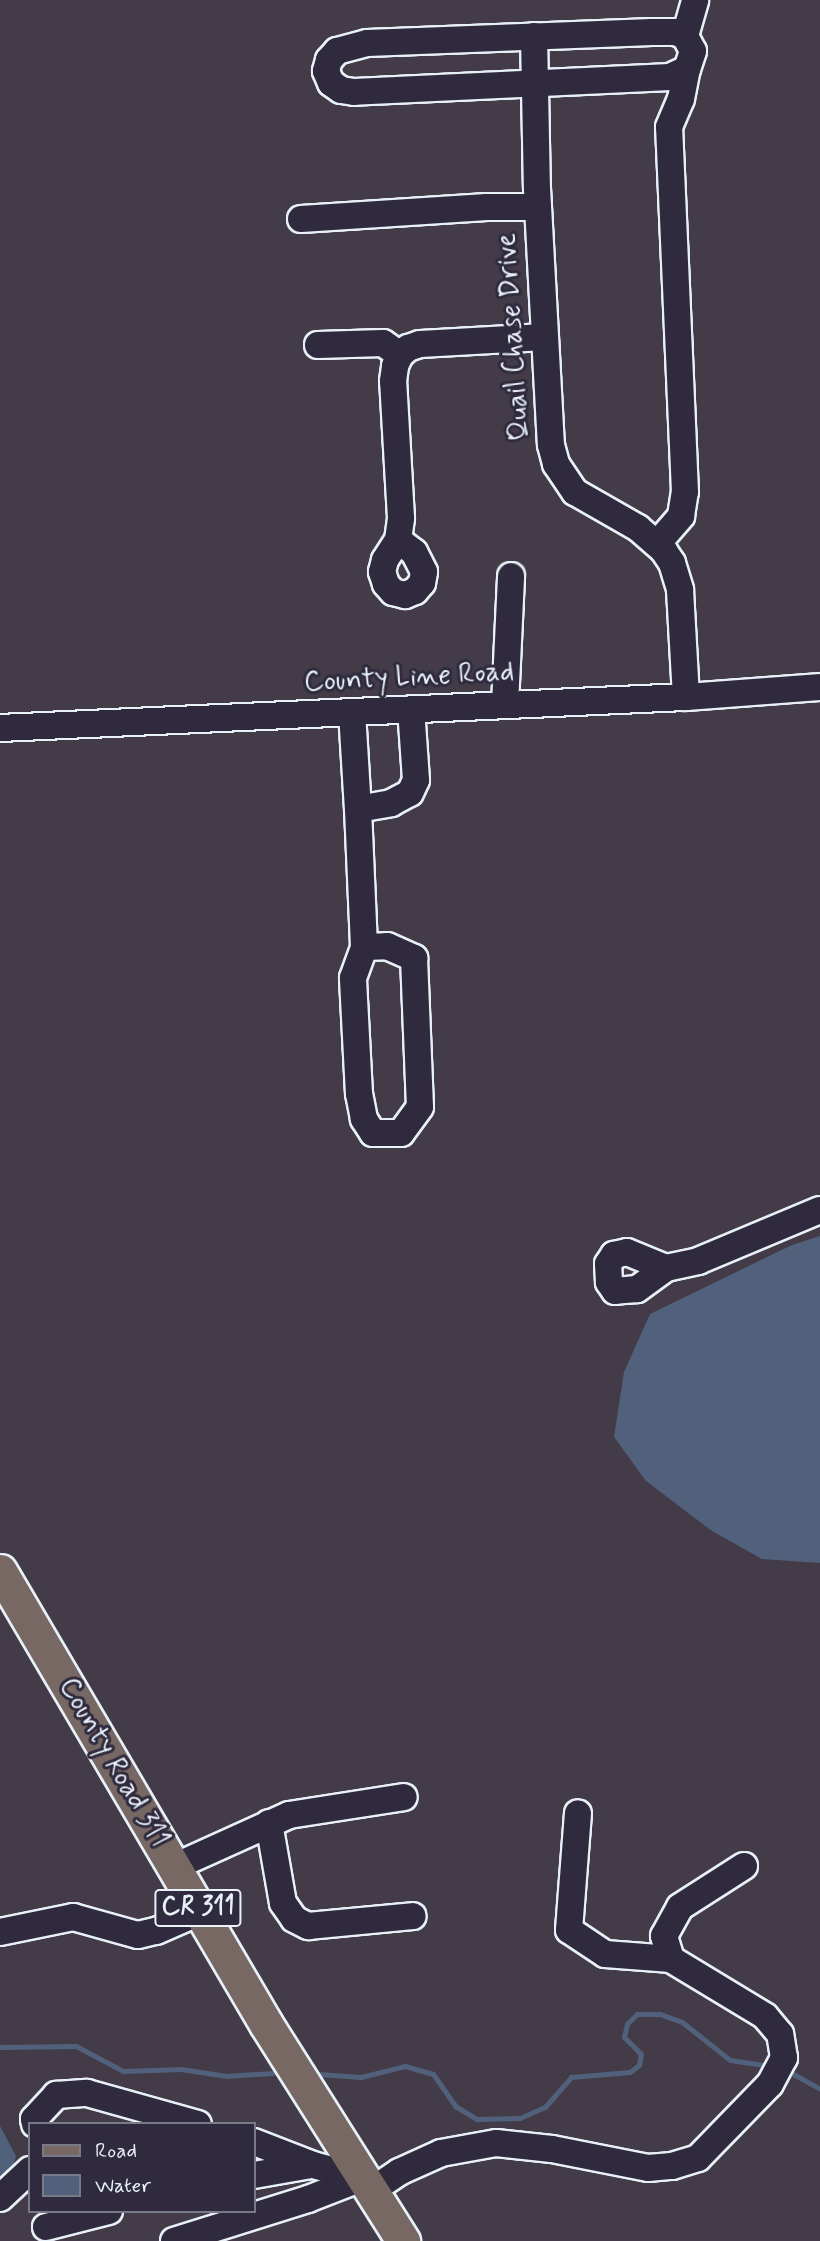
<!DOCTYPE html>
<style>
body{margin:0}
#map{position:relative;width:820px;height:2241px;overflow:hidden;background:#433c48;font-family:Mynerve,sans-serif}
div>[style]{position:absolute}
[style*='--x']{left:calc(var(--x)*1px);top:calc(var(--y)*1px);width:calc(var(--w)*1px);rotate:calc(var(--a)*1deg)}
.water>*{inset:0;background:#51617b}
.stream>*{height:5px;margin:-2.5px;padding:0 2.5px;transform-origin:2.5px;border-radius:2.5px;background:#51617b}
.roads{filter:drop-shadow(2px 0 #e8f1f8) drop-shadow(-2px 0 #e8f1f8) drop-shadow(0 2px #e8f1f8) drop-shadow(0 -2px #e8f1f8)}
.minor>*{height:26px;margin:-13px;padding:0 13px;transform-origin:13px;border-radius:13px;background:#2f2a3d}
.major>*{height:33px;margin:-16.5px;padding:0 16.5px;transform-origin:16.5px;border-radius:16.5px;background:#776864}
span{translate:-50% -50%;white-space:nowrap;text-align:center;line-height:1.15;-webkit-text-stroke:6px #2f2a3d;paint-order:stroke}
.shield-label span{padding:2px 5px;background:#2f2a3d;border:2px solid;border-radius:5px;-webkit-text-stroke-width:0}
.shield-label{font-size:26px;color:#e8f1f8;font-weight:700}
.street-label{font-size:28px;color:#e8f1f8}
.legend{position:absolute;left:28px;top:2122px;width:228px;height:91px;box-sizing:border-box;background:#2f2a3d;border:2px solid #797a88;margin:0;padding:9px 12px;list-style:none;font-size:21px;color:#e8f1f8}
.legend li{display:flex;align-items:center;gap:14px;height:35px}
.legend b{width:35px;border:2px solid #797a88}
</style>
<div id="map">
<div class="water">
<div style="clip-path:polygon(820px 1236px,820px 1563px,762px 1559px,712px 1531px,646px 1481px,614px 1437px,624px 1372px,650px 1314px,792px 1245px)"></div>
<div style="clip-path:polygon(0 2126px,16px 2156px,11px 2173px,0 2187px)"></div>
</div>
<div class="stream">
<div style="--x:0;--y:2047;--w:76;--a:-0.8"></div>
<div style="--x:76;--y:2046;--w:53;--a:28"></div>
<div style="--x:123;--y:2071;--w:58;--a:-2"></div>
<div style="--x:181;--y:2069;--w:46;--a:8.8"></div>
<div style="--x:226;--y:2076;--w:47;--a:-3.7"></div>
<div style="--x:786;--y:2070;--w:39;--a:29"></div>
<div style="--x:318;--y:2074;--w:43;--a:4"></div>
<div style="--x:361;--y:2077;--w:45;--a:-14"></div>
<div style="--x:405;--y:2066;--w:29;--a:16"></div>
<div style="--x:433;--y:2074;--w:39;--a:55"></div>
<div style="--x:455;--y:2106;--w:26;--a:31"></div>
<div style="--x:477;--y:2119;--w:43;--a:-1.3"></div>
<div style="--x:520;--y:2118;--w:27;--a:-24"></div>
<div style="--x:545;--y:2107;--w:40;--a:-49"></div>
<div style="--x:571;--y:2077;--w:59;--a:-4.8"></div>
<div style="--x:630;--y:2072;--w:11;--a:-38"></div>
<div style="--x:639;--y:2065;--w:11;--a:-80"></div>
<div style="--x:641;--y:2054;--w:24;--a:-135"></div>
<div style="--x:624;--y:2037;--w:13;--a:-77"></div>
<div style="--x:627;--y:2024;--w:14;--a:-45"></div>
<div style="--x:637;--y:2014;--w:23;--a:0"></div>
<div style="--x:660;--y:2014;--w:23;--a:20"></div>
<div style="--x:682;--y:2022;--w:61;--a:38.4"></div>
<div style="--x:730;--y:2060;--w:40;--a:8.5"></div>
</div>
<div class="roads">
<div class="minor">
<div style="--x:652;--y:32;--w:24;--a:0"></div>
<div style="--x:676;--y:32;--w:10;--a:24"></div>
<div style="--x:685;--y:36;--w:17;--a:62"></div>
<div style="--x:693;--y:51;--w:19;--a:108"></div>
<div style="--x:687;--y:69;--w:19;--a:155"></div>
<div style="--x:670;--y:77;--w:316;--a:177.3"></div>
<div style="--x:354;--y:92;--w:13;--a:-171"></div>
<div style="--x:341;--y:90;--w:12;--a:-145"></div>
<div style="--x:331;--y:83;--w:13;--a:-113"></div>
<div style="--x:326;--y:71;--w:11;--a:-75"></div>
<div style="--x:329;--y:60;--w:12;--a:-48"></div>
<div style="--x:337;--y:51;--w:31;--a:-15"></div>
<div style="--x:367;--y:43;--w:285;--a:-2.2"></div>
<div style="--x:534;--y:36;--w:152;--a:88.9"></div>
<div style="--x:537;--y:188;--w:257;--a:86.9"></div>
<div style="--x:551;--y:445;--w:20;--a:75"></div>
<div style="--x:556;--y:464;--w:34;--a:56"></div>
<div style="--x:575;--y:492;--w:73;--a:29.7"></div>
<div style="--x:638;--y:528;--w:35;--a:41"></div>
<div style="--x:664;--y:551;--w:14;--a:56"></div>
<div style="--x:672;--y:563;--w:28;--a:73"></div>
<div style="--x:680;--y:590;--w:107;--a:86.8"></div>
<div style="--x:685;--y:36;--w:37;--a:-74"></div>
<div style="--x:301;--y:219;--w:186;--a:-3.7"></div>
<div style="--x:487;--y:207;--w:51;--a:0"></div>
<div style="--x:318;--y:345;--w:65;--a:-1.8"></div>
<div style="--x:383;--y:343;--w:21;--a:35"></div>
<div style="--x:398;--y:540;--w:22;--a:-82"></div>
<div style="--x:401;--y:518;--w:137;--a:-93.3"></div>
<div style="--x:393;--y:381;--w:15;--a:-82"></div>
<div style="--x:395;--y:366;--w:12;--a:-66"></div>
<div style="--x:400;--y:355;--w:11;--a:-41"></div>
<div style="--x:408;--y:348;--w:13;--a:-18"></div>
<div style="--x:420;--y:344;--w:125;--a:-3.2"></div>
<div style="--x:398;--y:540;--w:20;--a:37"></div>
<div style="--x:414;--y:552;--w:22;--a:63"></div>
<div style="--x:424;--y:572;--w:11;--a:100"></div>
<div style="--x:422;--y:583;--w:11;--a:131"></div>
<div style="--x:415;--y:591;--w:11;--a:158"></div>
<div style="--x:405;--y:595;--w:12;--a:-166"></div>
<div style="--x:393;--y:592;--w:11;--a:-131"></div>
<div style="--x:386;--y:584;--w:13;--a:-108"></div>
<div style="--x:382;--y:572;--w:12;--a:-76"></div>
<div style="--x:385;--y:560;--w:24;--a:-57"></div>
<div style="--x:657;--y:544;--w:37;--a:-49"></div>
<div style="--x:681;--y:516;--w:24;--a:-81"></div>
<div style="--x:685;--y:492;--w:365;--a:-92.5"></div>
<div style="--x:669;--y:127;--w:30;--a:-67"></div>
<div style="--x:681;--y:99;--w:31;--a:-79"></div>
<div style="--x:505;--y:705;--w:129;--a:-87.3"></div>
<div style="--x:352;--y:712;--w:97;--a:86.5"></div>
<div style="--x:358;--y:809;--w:34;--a:-10"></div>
<div style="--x:391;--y:803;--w:21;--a:-28"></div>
<div style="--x:410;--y:793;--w:14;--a:-65"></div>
<div style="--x:416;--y:780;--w:71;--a:-94"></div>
<div style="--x:0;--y:728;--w:687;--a:-2.59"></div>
<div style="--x:686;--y:697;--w:134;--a:-4.3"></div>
<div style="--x:358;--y:809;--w:138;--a:87.5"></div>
<div style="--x:364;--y:947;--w:23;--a:-2"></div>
<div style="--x:387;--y:946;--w:30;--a:24"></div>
<div style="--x:414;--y:958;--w:149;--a:87.7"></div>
<div style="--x:420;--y:1107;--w:32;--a:126"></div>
<div style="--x:401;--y:1133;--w:28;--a:180"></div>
<div style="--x:373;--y:1133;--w:17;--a:-123"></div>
<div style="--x:364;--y:1119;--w:25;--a:-101"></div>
<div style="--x:359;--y:1094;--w:116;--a:-93"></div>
<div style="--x:353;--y:978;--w:33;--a:-70"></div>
<div style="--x:627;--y:1252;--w:42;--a:22.3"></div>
<div style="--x:666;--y:1268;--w:36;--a:144"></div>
<div style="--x:637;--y:1289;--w:22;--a:175"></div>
<div style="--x:615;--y:1291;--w:11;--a:-124"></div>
<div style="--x:609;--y:1282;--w:18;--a:-93"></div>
<div style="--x:608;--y:1264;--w:11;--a:-56"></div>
<div style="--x:614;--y:1255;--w:13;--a:-13"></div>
<div style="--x:666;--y:1268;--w:33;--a:-12"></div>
<div style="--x:698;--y:1261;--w:132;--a:-22.7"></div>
<div style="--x:269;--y:1823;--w:81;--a:80.1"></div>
<div style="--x:283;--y:1903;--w:19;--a:55"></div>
<div style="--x:294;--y:1919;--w:16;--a:27"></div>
<div style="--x:308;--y:1926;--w:105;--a:-5.4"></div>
<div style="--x:174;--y:1867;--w:126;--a:-24.3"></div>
<div style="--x:289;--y:1815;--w:116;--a:-8.9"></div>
<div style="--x:0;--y:1932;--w:75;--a:-11.6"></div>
<div style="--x:73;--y:1917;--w:67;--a:15.5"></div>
<div style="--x:138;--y:1935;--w:18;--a:-13"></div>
<div style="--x:156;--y:1931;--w:48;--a:-23.4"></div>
<div style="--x:671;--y:1959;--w:24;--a:-107"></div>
<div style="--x:664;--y:1936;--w:33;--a:-61"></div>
<div style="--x:680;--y:1907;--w:76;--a:-32.6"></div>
<div style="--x:35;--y:2124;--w:5;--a:-101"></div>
<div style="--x:34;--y:2119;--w:33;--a:-47"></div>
<div style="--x:56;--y:2095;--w:31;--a:-4"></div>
<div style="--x:87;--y:2093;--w:115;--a:15.6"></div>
<div style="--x:254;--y:2142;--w:63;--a:21.3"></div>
<div style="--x:313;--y:2165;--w:51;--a:14.9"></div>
<div style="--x:254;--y:2175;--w:58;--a:-10"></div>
<div style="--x:371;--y:2191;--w:34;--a:-34"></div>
<div style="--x:399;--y:2172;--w:46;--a:-24.3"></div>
<div style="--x:441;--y:2153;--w:56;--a:-10.3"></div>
<div style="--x:496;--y:2143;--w:56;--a:6.1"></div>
<div style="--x:552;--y:2149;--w:98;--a:11.2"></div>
<div style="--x:648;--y:2168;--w:24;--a:-5"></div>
<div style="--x:672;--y:2166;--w:27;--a:-17"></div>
<div style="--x:698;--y:2158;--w:103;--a:-45.8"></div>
<div style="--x:770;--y:2084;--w:30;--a:-62"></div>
<div style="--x:784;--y:2058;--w:24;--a:-99"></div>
<div style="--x:780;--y:2034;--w:23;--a:-130"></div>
<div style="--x:765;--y:2016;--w:110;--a:-148.8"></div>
<div style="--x:671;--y:1959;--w:66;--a:-175.7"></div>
<div style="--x:605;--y:1954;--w:43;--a:-146.3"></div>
<div style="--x:569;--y:1930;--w:117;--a:-85.6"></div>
<div style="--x:0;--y:2198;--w:41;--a:-43"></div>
<div style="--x:46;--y:2227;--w:65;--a:-14.3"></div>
<div style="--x:174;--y:2241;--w:140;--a:-17.4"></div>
<div style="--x:308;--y:2199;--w:58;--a:-21.3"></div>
</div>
<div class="major">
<div style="--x:0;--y:1571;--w:525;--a:59.58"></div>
<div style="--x:266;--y:2024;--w:257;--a:57.7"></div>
</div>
</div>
<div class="shield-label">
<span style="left:198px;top:1908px">CR 311</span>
</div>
<div class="street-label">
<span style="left:514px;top:337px;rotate:-94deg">Quail Chase Drive</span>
<span style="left:409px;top:678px;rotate:-3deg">County Line Road</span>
<span style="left:113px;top:1763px;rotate:60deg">County Road 311</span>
</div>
<ul class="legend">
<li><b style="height:9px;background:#776864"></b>Road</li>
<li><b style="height:19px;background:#51617b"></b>Water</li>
</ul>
</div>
